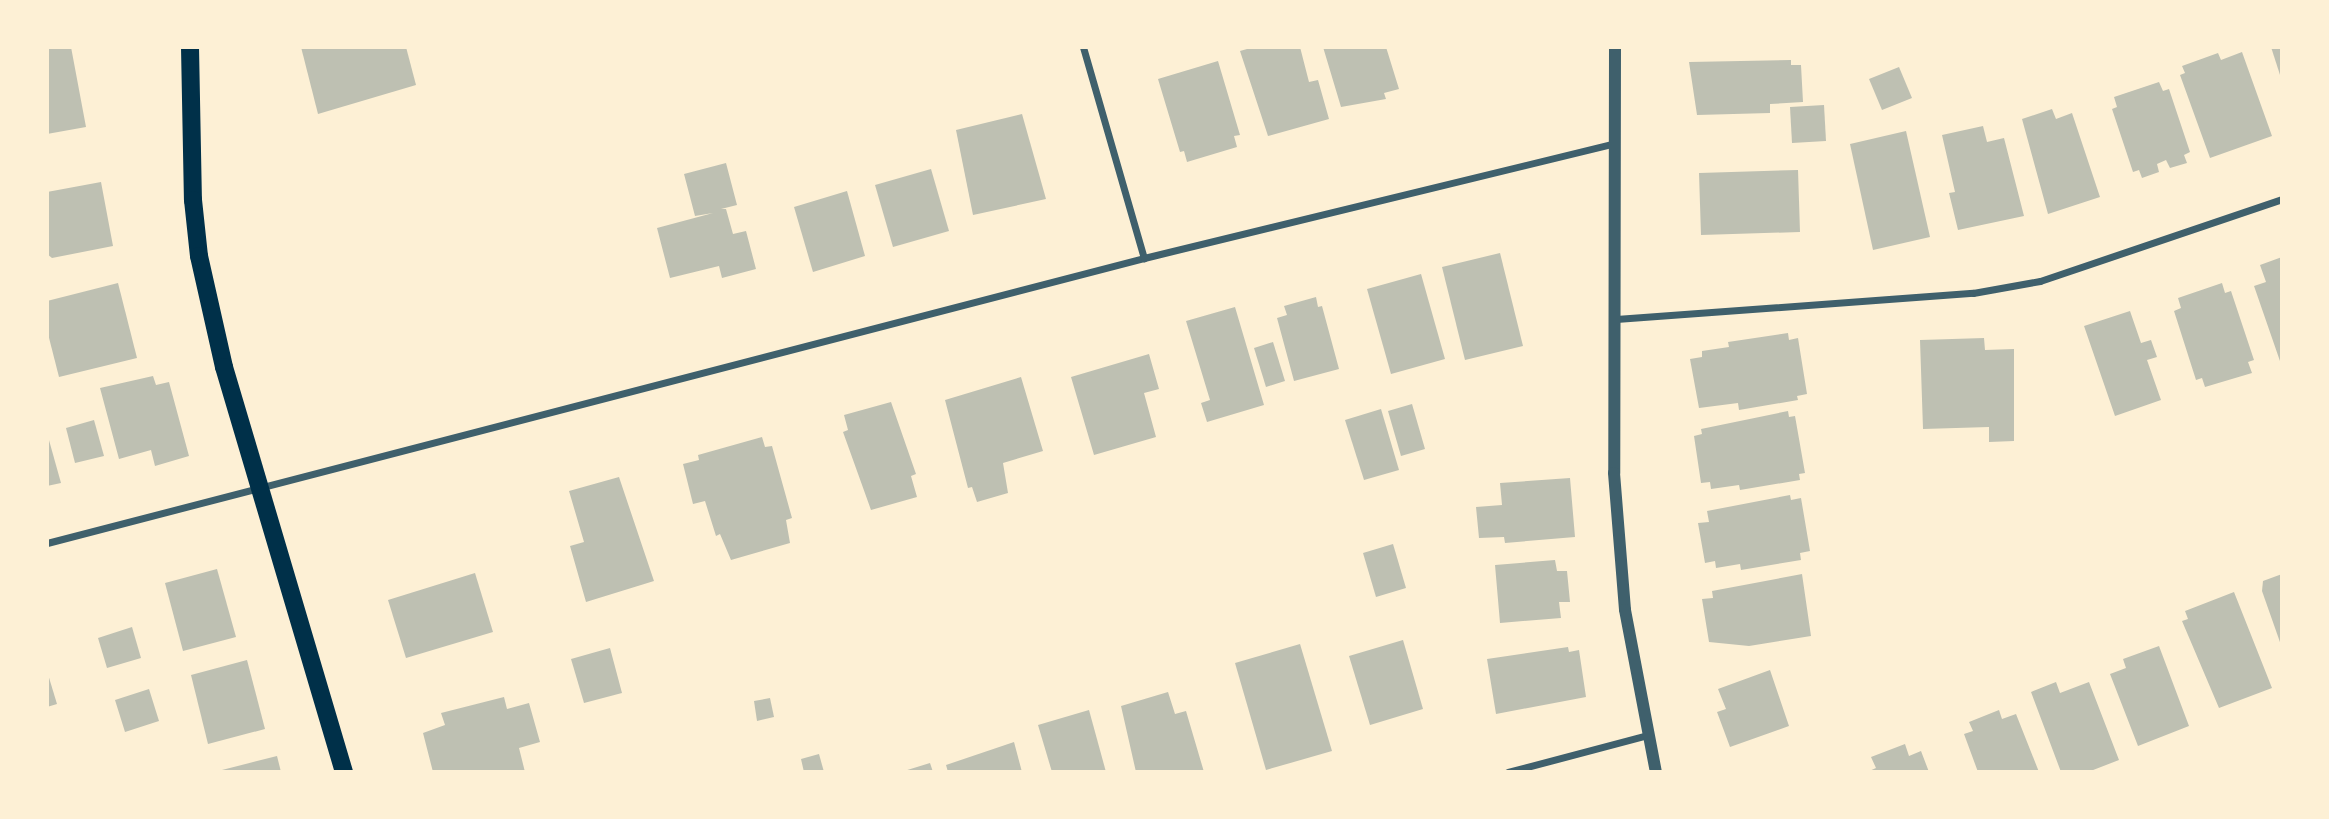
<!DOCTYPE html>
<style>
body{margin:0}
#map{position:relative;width:2329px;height:819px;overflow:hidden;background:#fdf0d5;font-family:Cabin,sans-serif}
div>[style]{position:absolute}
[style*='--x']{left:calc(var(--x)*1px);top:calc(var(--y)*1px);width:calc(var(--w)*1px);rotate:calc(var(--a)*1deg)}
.building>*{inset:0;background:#bec0b2}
.minor>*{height:7px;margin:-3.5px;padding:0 3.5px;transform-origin:3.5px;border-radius:3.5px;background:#3f606c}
.tertiary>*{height:12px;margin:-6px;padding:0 6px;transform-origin:6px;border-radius:6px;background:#3f606c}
.primary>*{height:18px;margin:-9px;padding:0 9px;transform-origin:9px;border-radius:9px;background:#003049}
span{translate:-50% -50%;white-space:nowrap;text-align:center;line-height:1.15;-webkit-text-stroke:5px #fdf0d5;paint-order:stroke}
.frame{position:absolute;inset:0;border:49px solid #fdf0d5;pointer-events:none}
</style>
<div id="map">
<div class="building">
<div style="clip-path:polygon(47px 47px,71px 47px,86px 127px,47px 134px)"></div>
<div style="clip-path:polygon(301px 47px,406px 47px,416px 85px,318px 114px)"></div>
<div style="clip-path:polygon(1254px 47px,1300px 47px,1309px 82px,1318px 80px,1329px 119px,1268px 136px,1240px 51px)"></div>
<div style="clip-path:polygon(1323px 47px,1386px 47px,1399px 89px,1384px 93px,1386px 99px,1341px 107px)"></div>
<div style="clip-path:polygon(2271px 47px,2282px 47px,2282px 78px,2281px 78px)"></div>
<div style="clip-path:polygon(2242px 52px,2272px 136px,2210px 158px,2180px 75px,2185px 73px,2182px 66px,2218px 53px,2221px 60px)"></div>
<div style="clip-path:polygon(1791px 60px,1791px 65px,1801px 65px,1803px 102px,1770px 104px,1770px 113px,1697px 115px,1689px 62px)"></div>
<div style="clip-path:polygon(1218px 61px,1240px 135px,1234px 136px,1237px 147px,1187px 162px,1184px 151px,1180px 152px,1158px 79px)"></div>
<div style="clip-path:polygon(1899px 67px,1912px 98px,1882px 110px,1869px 79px)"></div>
<div style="clip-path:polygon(2159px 82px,2163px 91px,2169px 89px,2190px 152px,2184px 155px,2187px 163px,2170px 168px,2166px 160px,2157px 164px,2159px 172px,2142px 178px,2139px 170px,2133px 172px,2112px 109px,2117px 107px,2114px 97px)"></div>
<div style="clip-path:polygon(1824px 105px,1826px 141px,1792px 143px,1790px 107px)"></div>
<div style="clip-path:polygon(2052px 109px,2056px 119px,2072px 113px,2100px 197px,2048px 214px,2022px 119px)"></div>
<div style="clip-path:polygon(1022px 114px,1046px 199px,973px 215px,956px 130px)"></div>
<div style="clip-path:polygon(1983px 126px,1987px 142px,2004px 138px,2024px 216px,1958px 230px,1949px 193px,1955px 192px,1942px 135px)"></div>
<div style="clip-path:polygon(1906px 131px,1930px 237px,1873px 250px,1850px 144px)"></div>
<div style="clip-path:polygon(726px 163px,737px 205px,721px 209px,726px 209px,733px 234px,746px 231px,756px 269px,722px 278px,719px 266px,670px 278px,657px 228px,713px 213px,695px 216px,684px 174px)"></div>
<div style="clip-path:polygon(931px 169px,949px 231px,893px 247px,875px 185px)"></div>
<div style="clip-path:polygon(1798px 170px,1800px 232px,1701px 235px,1699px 173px)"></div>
<div style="clip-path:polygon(101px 182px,113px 246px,52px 258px,47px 254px,47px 192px)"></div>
<div style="clip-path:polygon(847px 191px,865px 256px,813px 272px,794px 207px)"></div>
<div style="clip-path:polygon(1500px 253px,1523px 346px,1465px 360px,1442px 267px)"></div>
<div style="clip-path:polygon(2282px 257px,2282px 364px,2281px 364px,2254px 286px,2266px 282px,2260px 265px)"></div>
<div style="clip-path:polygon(1421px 274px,1445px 359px,1391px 374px,1367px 289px)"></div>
<div style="clip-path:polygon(118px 283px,137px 358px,59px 377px,47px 330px,47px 301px)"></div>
<div style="clip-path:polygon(2222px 283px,2225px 293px,2231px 291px,2254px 360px,2248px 362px,2252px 373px,2205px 387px,2202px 378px,2196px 380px,2174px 311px,2181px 308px,2178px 298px)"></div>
<div style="clip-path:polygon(1316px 297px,1318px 307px,1322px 306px,1339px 369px,1294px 381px,1277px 318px,1287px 315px,1284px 306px)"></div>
<div style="clip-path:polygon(1235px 307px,1264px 405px,1207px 422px,1201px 403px,1210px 400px,1186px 321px)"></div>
<div style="clip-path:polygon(2130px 311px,2141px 343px,2151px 340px,2157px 357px,2147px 360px,2161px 400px,2115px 416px,2084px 326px)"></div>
<div style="clip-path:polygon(1788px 333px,1789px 340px,1798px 338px,1807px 394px,1797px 396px,1798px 400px,1739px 410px,1738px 403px,1699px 408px,1690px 359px,1702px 357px,1702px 351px,1729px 347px,1728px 342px)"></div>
<div style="clip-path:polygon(1984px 338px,1985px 350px,2014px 349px,2014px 441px,1989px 442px,1989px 427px,1923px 429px,1920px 340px)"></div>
<div style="clip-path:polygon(1273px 342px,1285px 381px,1266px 387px,1254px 348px)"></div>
<div style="clip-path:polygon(1149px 354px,1159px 389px,1144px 393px,1156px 437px,1094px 455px,1071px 377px)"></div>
<div style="clip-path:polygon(153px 376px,156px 385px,169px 382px,189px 456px,155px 466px,151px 450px,119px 459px,100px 388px)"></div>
<div style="clip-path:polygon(1021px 377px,1043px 451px,1003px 463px,1008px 493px,977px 502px,972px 487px,968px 488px,945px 400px)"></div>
<div style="clip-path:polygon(891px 402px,916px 474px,911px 476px,917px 497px,871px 510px,843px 432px,848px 430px,844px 415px)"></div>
<div style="clip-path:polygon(1412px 404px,1425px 449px,1401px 456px,1388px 411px)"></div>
<div style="clip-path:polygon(1381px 409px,1399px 470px,1364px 480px,1345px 420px)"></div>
<div style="clip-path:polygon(1788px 411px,1789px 417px,1795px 416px,1805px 473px,1799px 474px,1800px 480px,1740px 490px,1739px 485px,1711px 489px,1710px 482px,1701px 483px,1694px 436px,1702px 434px,1701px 429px)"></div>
<div style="clip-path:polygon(94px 420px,104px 456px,75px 463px,66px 428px)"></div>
<div style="clip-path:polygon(47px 433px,61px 483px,47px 486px)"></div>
<div style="clip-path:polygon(762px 437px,765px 447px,772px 446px,792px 518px,786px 520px,790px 543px,731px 560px,720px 534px,716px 536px,705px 501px,693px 504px,683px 464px,699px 460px,698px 455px)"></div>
<div style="clip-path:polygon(619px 477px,654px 581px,586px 602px,570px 546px,584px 542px,569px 491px)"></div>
<div style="clip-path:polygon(1570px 478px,1575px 537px,1505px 543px,1504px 537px,1479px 538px,1476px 507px,1502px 505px,1500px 483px)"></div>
<div style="clip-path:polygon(1790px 495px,1791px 500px,1801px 498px,1810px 551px,1800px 553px,1801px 560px,1741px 570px,1740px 564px,1716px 568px,1715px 561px,1705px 563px,1698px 523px,1709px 522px,1707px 511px)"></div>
<div style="clip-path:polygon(1393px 544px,1406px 588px,1376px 597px,1363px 553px)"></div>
<div style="clip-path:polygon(1555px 560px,1557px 571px,1567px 571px,1570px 602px,1559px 602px,1561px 618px,1500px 623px,1495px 565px)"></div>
<div style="clip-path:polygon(217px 569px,236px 637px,183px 651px,165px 583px)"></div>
<div style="clip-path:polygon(475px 573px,493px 632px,406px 658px,388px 600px)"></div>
<div style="clip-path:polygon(1802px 574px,1811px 636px,1749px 646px,1709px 642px,1702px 599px,1713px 598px,1712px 591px)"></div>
<div style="clip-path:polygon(2282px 574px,2282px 644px,2281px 645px,2262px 591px,2263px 581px)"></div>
<div style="clip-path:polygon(2234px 592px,2272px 688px,2219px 708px,2182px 621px,2188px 619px,2185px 611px)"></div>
<div style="clip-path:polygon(132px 627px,141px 658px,107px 668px,98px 638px)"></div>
<div style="clip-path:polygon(1403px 640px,1423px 709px,1370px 725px,1349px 656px)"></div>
<div style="clip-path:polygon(1300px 644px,1332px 751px,1266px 770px,1235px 663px)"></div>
<div style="clip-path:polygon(2159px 646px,2189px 726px,2138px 746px,2110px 674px,2126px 668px,2123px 659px)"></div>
<div style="clip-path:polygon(1568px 647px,1569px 652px,1579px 650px,1586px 697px,1496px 714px,1487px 659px)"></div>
<div style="clip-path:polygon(610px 648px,622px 693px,584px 703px,571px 659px)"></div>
<div style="clip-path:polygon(247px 660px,265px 729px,208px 744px,191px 675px)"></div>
<div style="clip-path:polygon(1770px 670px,1789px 726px,1730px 747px,1717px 712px,1726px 709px,1718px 689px)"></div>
<div style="clip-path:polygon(47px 671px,57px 704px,47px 707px)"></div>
<div style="clip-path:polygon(2056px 682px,2060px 693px,2089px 682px,2119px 760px,2088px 772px,2061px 772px,2031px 692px)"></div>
<div style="clip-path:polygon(149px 689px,159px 721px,125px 732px,115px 700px)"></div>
<div style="clip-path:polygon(1168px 692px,1175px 714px,1186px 711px,1204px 772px,1136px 772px,1121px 706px)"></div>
<div style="clip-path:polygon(504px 697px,507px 709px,529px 703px,540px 742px,519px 748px,525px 772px,433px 772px,423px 733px,445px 725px,441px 713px)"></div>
<div style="clip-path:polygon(770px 698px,774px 717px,757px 721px,754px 701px)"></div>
<div style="clip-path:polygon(1089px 710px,1106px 772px,1052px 772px,1038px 725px)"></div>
<div style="clip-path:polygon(1999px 710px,2002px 719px,2016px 714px,2039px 772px,1978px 772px,1964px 734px,1973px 731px,1969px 722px)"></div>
<div style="clip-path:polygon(1014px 742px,1022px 772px,948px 772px,946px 765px)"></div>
<div style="clip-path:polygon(1905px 744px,1909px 756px,1921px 751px,1929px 772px,1867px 772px,1876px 768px,1871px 757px)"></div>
<div style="clip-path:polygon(819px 754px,824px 772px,804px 772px,801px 759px)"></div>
<div style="clip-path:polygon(277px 756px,281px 772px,218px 772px,218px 771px)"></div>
<div style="clip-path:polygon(930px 763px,933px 772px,904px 772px,904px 771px)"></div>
</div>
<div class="minor">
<div style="--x:1083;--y:47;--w:220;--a:73.9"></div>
<div style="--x:1616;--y:319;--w:358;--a:-4.2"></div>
<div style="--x:1973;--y:293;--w:68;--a:-10.2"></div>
<div style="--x:2040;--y:281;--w:256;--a:-18.7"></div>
<div style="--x:47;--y:543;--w:1133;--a:-14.56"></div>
<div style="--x:1144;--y:258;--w:485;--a:-13.7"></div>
<div style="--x:1508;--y:772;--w:145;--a:-14.8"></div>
</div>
<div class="tertiary">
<div style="--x:1615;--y:47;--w:426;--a:90.1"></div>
<div style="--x:1614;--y:473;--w:137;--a:85.4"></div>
<div style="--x:1625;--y:610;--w:165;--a:79.2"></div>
</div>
<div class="primary">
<div style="--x:190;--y:47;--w:153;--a:88.9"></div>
<div style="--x:193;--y:200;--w:56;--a:83.9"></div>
<div style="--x:199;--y:256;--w:114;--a:77.3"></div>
<div style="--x:224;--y:367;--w:422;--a:73.5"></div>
</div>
<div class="frame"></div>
</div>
